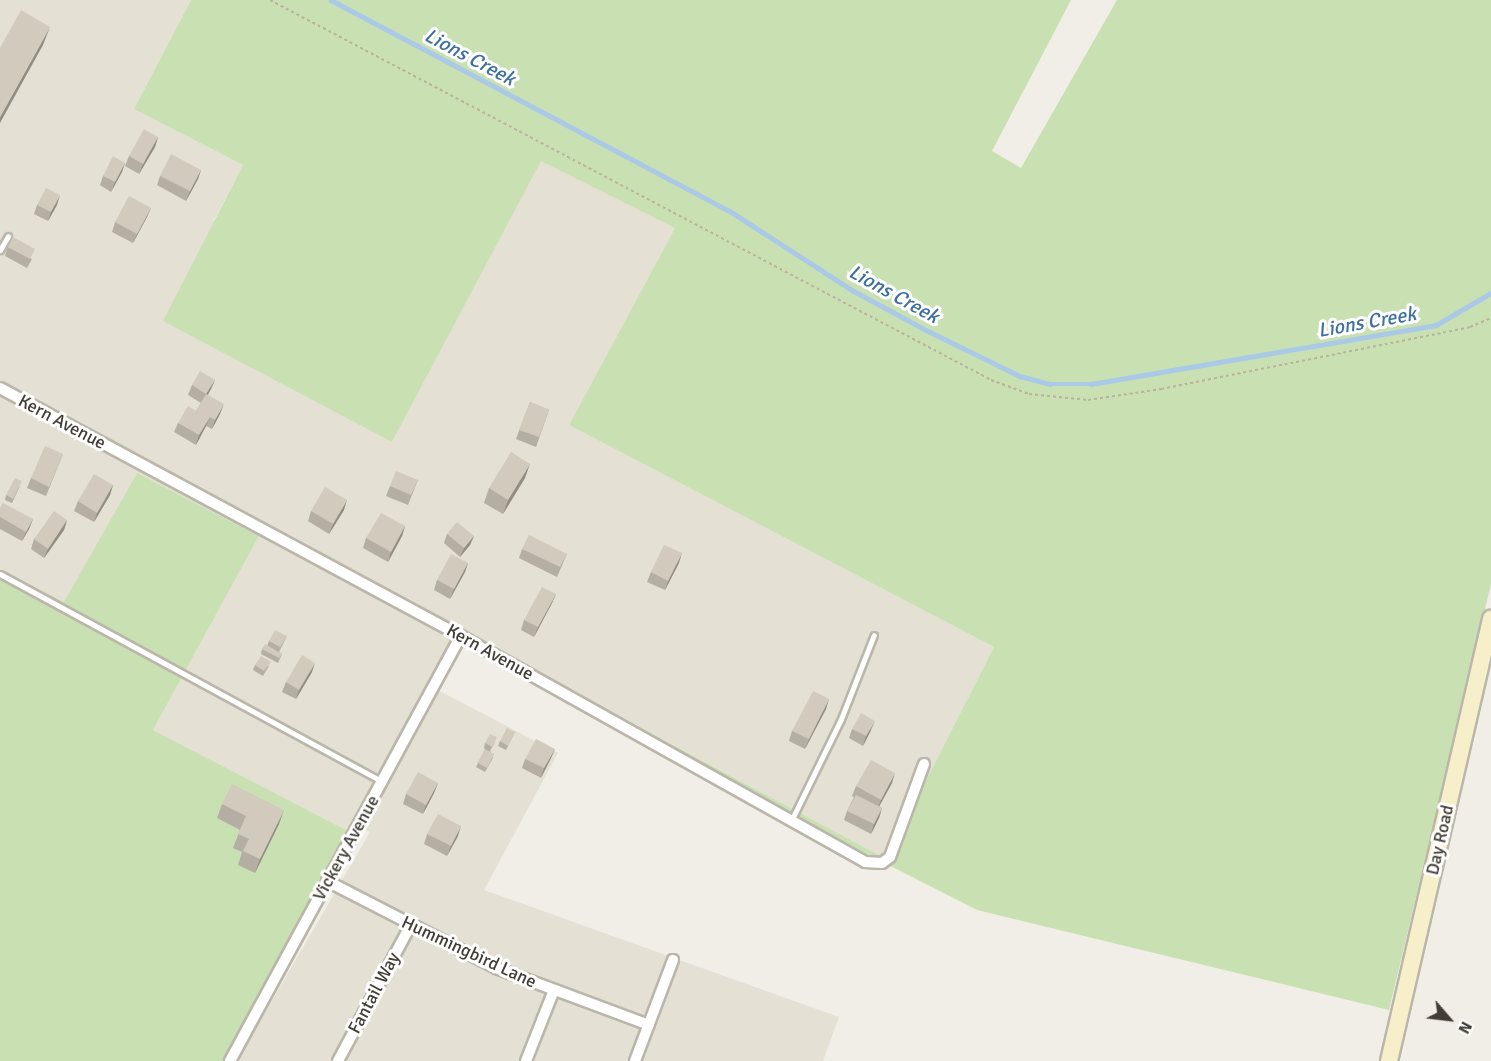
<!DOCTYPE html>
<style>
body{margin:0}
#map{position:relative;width:1491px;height:1061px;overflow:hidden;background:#f0eee6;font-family:Signika,sans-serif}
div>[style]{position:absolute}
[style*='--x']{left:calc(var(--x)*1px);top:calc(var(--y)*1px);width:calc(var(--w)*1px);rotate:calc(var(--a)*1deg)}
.residential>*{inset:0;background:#e4e0d4}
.green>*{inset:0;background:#c9e0b3}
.stream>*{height:4.5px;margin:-2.25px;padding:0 2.25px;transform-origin:2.25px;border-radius:2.25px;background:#a9c9e6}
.path>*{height:2px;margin-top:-1px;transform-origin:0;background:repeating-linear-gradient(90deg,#bbb29d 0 3px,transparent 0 6px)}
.roads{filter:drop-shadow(2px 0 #bbb6aa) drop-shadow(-2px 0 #bbb6aa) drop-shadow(0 2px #bbb6aa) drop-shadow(0 -2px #bbb6aa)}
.lane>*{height:5px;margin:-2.5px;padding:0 2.5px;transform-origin:2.5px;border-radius:2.5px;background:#fff}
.street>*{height:10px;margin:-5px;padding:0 5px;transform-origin:5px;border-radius:5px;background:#fff}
.secondary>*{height:16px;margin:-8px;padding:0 8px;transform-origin:8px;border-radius:8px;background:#f7efc9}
.wall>*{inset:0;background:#b4aea3}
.shaded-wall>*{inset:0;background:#928d84}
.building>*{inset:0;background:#d1cabd}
span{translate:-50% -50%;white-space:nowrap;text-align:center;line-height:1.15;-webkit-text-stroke:6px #fff;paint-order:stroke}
.street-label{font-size:18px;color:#423e36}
.water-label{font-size:20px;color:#3d70a0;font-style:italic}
.north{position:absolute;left:1419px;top:989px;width:60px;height:60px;-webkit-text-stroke:4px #fff;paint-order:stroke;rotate:118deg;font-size:16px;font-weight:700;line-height:24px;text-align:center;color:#423e36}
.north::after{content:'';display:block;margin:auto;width:21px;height:27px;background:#423e36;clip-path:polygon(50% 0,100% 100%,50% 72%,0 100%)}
</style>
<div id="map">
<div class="residential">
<div style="clip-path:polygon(0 0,191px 0,134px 109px,243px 165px,214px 220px,392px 442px,541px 160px,675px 228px,569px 425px,994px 647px,886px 859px,463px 632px,434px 688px,558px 753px,484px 890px,839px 1017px,823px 1061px,237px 1061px,370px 832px,353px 822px,348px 831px,153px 730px,259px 536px,137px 473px,64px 603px,0 571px)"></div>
</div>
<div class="green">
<div style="clip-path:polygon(191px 0,1071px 0,992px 151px,1021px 168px,1117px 0,1491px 0,1491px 584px,1389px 1010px,977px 910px,814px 827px,462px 632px,886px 859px,994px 647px,569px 425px,675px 228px,541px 161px,392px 442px,163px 321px,243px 165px,134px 109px)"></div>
<div style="clip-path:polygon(137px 473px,259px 536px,153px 730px,348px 831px,304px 911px,236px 1061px,0 1061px,0 571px,64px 602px)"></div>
</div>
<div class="stream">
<div style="--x:331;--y:0;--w:455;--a:27.9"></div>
<div style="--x:733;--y:213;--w:142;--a:32.9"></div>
<div style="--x:852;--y:290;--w:84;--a:28.4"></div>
<div style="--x:926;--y:330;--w:105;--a:26.1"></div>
<div style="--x:1020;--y:376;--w:31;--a:15"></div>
<div style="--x:1050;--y:384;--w:41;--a:0"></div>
<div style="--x:1091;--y:384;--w:350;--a:-9.7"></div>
<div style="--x:1436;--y:325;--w:64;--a:-30.2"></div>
</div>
<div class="path">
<div style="--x:270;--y:0;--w:815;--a:27.79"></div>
<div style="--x:991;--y:380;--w:40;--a:20.2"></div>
<div style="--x:1029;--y:394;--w:59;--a:5.8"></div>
<div style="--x:1088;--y:400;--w:74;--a:-8.6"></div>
<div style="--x:1161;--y:389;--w:315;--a:-11.3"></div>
<div style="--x:1470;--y:327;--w:23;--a:-23"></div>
</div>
<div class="roads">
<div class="lane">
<div style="--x:0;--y:250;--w:16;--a:-60"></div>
<div style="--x:0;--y:574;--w:434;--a:28.5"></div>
<div style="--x:792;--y:819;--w:111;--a:-63.9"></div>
<div style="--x:841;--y:719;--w:90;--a:-68.6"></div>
</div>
<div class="street">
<div style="--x:0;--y:388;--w:523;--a:28.28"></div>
<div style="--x:461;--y:636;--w:463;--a:29.2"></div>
<div style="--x:865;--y:862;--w:17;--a:3"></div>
<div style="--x:882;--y:863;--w:10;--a:-37"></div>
<div style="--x:890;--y:857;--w:99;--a:-69.9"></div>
<div style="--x:327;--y:881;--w:190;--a:27.2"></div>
<div style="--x:496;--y:968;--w:163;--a:20.4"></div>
<div style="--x:230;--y:1061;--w:484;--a:-61.5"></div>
<div style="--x:338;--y:1061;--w:153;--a:-61.9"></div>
<div style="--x:526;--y:1061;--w:76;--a:-68.5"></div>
<div style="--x:635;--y:1061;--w:108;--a:-69.4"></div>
</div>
<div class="secondary">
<div style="--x:1389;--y:1061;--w:454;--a:-77"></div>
</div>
</div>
<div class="wall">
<div style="clip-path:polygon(158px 137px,155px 147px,139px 174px,125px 166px,129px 156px)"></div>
<div style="clip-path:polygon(125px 163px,122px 172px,111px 192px,100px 185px,103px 176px)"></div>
<div style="clip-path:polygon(201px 170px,198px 179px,186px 201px,157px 185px,160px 176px)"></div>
<div style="clip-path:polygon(37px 205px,57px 205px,48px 221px,34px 214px)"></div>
<div style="clip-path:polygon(151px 208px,147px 217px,133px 243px,112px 232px,115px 222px)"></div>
<div style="clip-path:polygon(8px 247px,32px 259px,27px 268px,5px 256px)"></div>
<div style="clip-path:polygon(215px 380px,211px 389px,208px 395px,220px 414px,212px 429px,206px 426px,196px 445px,174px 432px,178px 423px,196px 411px,201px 403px,188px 395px,192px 385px)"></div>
<div style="clip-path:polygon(530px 402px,549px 410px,536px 447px,516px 439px)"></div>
<div style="clip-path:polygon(63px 454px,46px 496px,27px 488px,31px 478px)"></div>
<div style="clip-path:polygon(525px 478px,503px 514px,484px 503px,489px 488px)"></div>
<div style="clip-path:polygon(418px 480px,408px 505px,386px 496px,390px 486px)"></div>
<div style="clip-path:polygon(113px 485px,110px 495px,94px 522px,74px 511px,78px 501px)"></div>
<div style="clip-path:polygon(20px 486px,12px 503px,5px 500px,6px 495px)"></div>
<div style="clip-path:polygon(0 508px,33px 519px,29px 529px,22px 541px,0 529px)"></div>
<div style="clip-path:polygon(344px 510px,329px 534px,308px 521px,311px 511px)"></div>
<div style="clip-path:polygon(67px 520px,64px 530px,44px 558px,31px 549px,34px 539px)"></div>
<div style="clip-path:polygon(405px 526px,402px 536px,388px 562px,363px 548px,366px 538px)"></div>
<div style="clip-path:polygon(447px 534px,474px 536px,470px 545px,460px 557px,444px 543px)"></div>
<div style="clip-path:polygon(522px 549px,567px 554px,557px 577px,519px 558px)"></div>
<div style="clip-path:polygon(468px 563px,465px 572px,450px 599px,434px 590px,437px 580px)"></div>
<div style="clip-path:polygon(679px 563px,665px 590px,647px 582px,651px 572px)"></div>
<div style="clip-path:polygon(556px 594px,552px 603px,534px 637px,521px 630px,524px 620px)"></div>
<div style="clip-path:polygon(287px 636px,279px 652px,282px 654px,278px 663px,261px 654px,262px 649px,267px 646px,269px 641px)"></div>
<div style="clip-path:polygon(255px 665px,269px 666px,263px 676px,253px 670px)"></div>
<div style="clip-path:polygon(312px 672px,296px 699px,282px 692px,286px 682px)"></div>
<div style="clip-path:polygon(826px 709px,805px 749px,789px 741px,792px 731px)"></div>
<div style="clip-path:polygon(852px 729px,871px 730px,863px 746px,849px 738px)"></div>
<div style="clip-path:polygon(515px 732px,506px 750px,498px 746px,500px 741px)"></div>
<div style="clip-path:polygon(495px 742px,490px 751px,493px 758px,485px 772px,476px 767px,485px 749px,484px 748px,485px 743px)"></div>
<div style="clip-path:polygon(555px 749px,551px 758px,541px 778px,522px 768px,525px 759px)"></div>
<div style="clip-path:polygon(438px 783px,434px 793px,423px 814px,403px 804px,406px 794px)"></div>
<div style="clip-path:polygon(892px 783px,879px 807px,882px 808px,879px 818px,871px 834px,844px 820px,847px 811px,854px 797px,852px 796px,856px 786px)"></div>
<div style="clip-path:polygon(222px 804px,279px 824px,255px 873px,238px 865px,242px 852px,233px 848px,240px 830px,217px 818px)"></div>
<div style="clip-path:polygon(427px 834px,458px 836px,447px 856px,424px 844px)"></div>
</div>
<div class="shaded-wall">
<div style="clip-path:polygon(50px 27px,43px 45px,0 123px,0 117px)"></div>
<div style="clip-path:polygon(158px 137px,155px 147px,139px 174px,143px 164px)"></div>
<div style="clip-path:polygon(125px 163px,122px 172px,111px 192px,115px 182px)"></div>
<div style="clip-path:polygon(201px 170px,198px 179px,186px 201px,190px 191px)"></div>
<div style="clip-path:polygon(60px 195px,57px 205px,48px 221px,51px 212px)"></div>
<div style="clip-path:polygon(151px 208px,147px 217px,133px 243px,137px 234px)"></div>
<div style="clip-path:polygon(215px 380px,211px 389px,202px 404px,206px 394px)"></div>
<div style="clip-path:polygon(224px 404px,220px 414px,212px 429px,215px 420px)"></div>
<div style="clip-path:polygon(210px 417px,206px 426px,196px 445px,199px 435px)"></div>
<div style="clip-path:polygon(530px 464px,525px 478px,503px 514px,508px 500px)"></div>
<div style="clip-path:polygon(113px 485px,110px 495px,94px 522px,97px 513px)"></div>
<div style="clip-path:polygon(347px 500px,344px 510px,329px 534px,333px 524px)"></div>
<div style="clip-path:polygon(33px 519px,29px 529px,22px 541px,26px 532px)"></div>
<div style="clip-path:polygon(67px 520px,64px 530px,44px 558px,48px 549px)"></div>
<div style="clip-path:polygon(405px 526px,402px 536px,388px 562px,391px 552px)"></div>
<div style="clip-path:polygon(474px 536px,470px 545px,460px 557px,464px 548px)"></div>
<div style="clip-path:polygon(682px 553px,679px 563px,665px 590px,668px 581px)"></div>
<div style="clip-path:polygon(468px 563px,465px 572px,450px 599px,454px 589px)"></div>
<div style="clip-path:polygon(556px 594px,552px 603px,534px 637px,538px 627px)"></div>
<div style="clip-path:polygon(315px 663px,312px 672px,296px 699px,299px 690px)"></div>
<div style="clip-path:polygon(829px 699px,826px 709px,805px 749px,809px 739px)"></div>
<div style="clip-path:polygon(875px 721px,871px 730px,863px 746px,866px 736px)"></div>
<div style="clip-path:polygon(555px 749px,551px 758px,541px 778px,544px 768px)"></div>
<div style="clip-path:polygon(895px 773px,892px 783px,877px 810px,881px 800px)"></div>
<div style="clip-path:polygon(438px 783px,434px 793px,423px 814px,426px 805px)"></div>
<div style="clip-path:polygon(882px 808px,879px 818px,871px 834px,874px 824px)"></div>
<div style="clip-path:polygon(284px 810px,279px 824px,255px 873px,260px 859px)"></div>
<div style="clip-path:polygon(461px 826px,458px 836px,447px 856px,451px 846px)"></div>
</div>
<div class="building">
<div style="clip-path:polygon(21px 10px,50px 27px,0 117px,0 48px)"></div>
<div style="clip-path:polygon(144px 129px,158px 137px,143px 164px,129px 156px)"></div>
<div style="clip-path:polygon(171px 154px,201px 170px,190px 191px,160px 176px)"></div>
<div style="clip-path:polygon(113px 156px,125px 163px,115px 182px,103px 176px)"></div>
<div style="clip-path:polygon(46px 188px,60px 195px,51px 212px,37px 205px)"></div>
<div style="clip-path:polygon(129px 196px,151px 208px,137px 234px,115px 222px)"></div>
<div style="clip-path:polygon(13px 237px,35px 249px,30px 259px,8px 247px)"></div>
<div style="clip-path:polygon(200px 371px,215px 380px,206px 394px,192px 385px)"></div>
<div style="clip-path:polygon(206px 394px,224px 404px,215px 420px,210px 417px,199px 435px,178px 423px,188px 406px,196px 411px)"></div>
<div style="clip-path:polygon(530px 402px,549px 410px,539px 437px,519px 430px)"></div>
<div style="clip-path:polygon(45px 446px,63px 454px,49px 487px,31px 478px)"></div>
<div style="clip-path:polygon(511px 452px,530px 464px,508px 500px,489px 488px)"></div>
<div style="clip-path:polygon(396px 471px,418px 480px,411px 495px,390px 486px)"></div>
<div style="clip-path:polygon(94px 474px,113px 485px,97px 513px,78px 501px)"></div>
<div style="clip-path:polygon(15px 478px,22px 481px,13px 499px,6px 495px)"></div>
<div style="clip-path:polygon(325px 487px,347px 500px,333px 524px,311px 511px)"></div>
<div style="clip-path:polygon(3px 503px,33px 519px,26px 532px,0 517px,0 508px)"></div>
<div style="clip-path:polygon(54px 511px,67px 520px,48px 549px,34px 539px)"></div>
<div style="clip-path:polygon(381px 513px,405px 526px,391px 552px,366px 538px)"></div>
<div style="clip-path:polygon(457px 522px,474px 536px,464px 548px,447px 534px)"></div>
<div style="clip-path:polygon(529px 535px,567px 554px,560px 567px,522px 549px)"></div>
<div style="clip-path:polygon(664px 545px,682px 553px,668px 581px,651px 572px)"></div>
<div style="clip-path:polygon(451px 554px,468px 563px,454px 589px,437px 580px)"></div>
<div style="clip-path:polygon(542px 587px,556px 594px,538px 627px,524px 620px)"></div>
<div style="clip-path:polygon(275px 630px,287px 636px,280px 647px,269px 641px)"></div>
<div style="clip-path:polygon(265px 644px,282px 654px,279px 658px,262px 649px)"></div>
<div style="clip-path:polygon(302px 655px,315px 663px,299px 690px,286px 682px)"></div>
<div style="clip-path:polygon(261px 656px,271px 662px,264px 671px,255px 665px)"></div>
<div style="clip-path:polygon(813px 691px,829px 699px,809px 739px,792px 731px)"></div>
<div style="clip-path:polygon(861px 713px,875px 721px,866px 736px,852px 729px)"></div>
<div style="clip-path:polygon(507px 728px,515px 732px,508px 746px,500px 741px)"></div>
<div style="clip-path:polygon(490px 734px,497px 737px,492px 747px,485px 743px)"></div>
<div style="clip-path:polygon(536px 739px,555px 749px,544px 768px,525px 759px)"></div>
<div style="clip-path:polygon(485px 749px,494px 754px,487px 768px,478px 763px)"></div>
<div style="clip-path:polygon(871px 760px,895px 773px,881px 800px,856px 786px)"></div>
<div style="clip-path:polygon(418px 772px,438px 783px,426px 805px,406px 794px)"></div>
<div style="clip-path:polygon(232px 784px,284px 810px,260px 859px,243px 851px,249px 839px,238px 834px,246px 816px,222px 804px)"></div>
<div style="clip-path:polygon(856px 795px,882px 808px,874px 824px,847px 811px)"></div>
<div style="clip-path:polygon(438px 814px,461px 826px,451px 846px,427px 834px)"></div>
</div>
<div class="street-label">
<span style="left:62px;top:422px;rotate:28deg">Kern Avenue</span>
<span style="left:490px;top:652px;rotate:29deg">Kern Avenue</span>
<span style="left:1440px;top:840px;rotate:-77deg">Day Road</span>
<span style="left:346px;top:848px;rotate:-61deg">Vickery Avenue</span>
<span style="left:469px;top:952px;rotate:25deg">Hummingbird Lane</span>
<span style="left:374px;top:993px;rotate:-62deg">Fantail Way</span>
</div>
<div class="water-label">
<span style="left:470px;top:57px;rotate:28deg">Lions Creek</span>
<span style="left:894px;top:294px;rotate:29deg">Lions Creek</span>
<span style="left:1367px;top:322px;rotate:-10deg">Lions Creek</span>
</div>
<div class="north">N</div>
</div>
